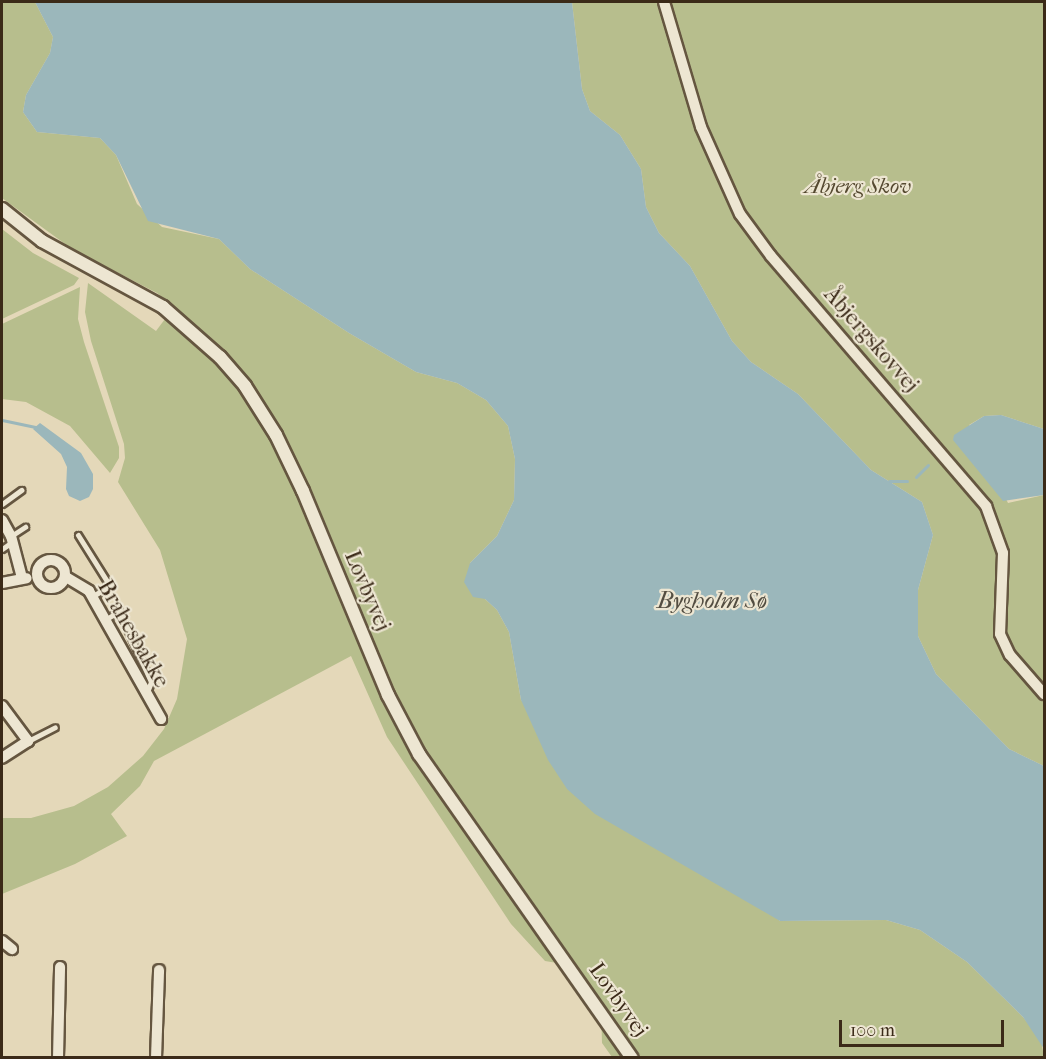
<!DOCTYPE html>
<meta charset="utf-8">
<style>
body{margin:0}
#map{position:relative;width:1046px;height:1059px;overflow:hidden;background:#e4d8b9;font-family:"IM FELL French Canon",serif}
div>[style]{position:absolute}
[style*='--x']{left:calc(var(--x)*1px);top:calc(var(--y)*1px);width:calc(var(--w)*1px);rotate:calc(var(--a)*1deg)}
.green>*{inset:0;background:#b7be8d}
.water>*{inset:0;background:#9bb7bb}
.stream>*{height:3px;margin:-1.5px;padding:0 1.5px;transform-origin:1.5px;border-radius:1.5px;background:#9bb7bb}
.roads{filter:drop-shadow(2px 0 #655640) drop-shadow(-2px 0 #655640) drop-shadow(0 2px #655640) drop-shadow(0 -2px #655640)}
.service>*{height:5px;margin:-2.5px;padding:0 2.5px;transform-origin:2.5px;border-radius:2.5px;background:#ede6d2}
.minor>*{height:10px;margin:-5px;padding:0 5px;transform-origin:5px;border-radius:5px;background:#ede6d2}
.minor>.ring{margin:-5px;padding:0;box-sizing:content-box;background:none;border:10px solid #ede6d2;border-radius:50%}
.tertiary>*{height:12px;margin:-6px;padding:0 6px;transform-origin:6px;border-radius:6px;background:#ede6d2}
span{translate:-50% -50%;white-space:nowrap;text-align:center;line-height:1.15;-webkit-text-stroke:4.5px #ede6d2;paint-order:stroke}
.park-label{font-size:22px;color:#54482f;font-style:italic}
.street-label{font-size:22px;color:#3b2a18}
.water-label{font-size:24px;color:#534d41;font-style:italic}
.frame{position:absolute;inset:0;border:3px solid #3b2a18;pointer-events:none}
.scale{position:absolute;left:839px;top:1020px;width:165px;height:27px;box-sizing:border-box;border:3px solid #3b2a18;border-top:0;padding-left:8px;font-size:18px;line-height:21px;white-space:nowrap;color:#3b2a18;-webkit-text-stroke:4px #ede6d2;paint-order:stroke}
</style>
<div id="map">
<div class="green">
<div style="clip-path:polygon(2px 2px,35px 2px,53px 37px,50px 53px,26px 95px,23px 112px,37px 132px,100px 138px,116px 155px,137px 204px,162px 227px,219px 239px,250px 269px,349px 333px,416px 372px,457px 383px,486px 400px,508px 426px,515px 459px,514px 500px,497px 536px,470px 563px,485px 599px,497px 610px,509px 632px,521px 700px,780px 921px,886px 920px,920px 930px,967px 962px,1023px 1017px,1041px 1040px,1044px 1057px,612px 1057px,602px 1043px,601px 1006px,575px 966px,545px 961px,511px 924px,387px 737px,351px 656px,154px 761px,140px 786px,111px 814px,127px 836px,75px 864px,2px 894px,2px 818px,31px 818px,74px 806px,108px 787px,143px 756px,164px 729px,177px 699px,187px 639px,160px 550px,118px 482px,125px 458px,124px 444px,91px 341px,85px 312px,88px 283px,156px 331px,174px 307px,157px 293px,72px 249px,2px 198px)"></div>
<div style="clip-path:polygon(572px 2px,1044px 2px,1044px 429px,1001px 415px,984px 416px,969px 425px,1008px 503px,1044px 495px,1044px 766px,1009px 749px,936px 674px,918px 636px,918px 590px,933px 535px,922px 502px,871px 470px,798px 394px,751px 362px,732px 341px,690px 266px,659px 233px,646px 207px,641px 169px,620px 135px,590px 111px,582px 89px)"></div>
<div style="clip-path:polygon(2px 229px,33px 253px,79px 278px,74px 285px,2px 319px)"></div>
<div style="clip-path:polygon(80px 287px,78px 319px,84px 342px,119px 447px,119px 458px,110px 473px,70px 426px,26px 402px,2px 399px,2px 324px)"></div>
</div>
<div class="water">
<div style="clip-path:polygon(35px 2px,572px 2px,582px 89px,590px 111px,620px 135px,641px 169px,646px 207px,659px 233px,690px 266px,732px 341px,751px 362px,798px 394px,871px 470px,922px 502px,933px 535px,918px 590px,918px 636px,936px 674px,1009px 749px,1044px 766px,1044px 1049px,1023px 1017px,967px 962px,920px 930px,886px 920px,780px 921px,595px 814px,567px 789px,548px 760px,521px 700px,509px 632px,497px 610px,485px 599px,473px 597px,464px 582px,470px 563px,497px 536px,514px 500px,515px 459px,508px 426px,486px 400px,457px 383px,416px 372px,349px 333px,250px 269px,219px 239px,148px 221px,116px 155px,100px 138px,37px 132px,23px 112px,26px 95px,50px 53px,53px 37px)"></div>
<div style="clip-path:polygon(1001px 415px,1044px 429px,1044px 495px,1003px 501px,953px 440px,954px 435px,984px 416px)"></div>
<div style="clip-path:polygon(40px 423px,81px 453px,93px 474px,93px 489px,89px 497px,80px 501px,69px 496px,66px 489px,67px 467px,61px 454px,33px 429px)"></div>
</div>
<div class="stream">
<div style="--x:2;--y:420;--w:34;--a:12"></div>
<div style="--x:916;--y:477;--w:17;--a:-45"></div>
<div style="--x:889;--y:481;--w:18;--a:0"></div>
</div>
<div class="roads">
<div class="service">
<div style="--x:2;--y:504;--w:24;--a:-36"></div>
<div style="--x:78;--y:535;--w:60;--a:57.9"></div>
<div style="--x:110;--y:586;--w:20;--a:150"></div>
<div style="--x:11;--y:536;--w:17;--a:-33"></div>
<div style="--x:2;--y:549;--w:12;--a:-35"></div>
<div style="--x:105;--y:620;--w:17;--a:-33"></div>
<div style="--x:119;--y:611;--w:78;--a:65.7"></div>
<div style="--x:151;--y:682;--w:11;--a:112"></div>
<div style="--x:28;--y:741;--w:30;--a:-27"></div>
</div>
<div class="minor">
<div style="--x:664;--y:2;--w:130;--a:73.5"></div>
<div style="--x:701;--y:127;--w:95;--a:65.9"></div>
<div style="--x:740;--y:214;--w:52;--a:53.6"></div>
<div style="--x:771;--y:256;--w:330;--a:49.3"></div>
<div style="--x:986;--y:506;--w:50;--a:70.1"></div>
<div style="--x:1003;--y:553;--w:81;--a:92.1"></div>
<div style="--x:1000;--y:634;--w:23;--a:65"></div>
<div style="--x:1010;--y:655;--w:52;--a:48.9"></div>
<div style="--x:2;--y:520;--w:18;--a:61"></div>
<div style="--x:11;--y:536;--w:43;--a:75.3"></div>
<div class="ring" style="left:37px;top:560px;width:18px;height:18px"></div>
<div style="--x:66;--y:577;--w:27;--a:31"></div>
<div style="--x:89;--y:591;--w:147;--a:60.6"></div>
<div style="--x:2;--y:583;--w:25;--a:-11"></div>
<div style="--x:2;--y:706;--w:44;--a:53.4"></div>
<div style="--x:28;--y:741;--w:31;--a:147"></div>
<div style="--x:2;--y:941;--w:13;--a:39"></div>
<div style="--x:58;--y:1058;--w:91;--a:-88.7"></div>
<div style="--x:156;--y:1058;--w:88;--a:-88"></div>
</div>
<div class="tertiary">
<div style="--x:2;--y:209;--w:51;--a:38.7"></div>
<div style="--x:42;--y:241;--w:138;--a:28.6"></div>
<div style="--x:163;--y:307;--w:76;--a:41.3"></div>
<div style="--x:220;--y:357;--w:38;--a:49"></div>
<div style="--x:245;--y:386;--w:58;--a:57.7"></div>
<div style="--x:276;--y:435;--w:62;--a:64.3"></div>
<div style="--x:303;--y:491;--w:221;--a:67.4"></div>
<div style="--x:388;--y:695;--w:67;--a:62.3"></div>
<div style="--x:419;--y:754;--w:371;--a:55"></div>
</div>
</div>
<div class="park-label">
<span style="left:858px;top:187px">Åbjerg Skov</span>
</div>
<div class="street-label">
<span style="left:871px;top:340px;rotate:49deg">Åbjergskovvej</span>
<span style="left:367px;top:591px;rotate:67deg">Lovbyvej</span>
<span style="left:133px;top:634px;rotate:60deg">Brahesbakke</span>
<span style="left:618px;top:1000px;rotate:55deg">Lovbyvej</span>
</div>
<div class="water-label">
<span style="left:712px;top:601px">Bygholm Sø</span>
</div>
<div class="frame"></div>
<div class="scale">100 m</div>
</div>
